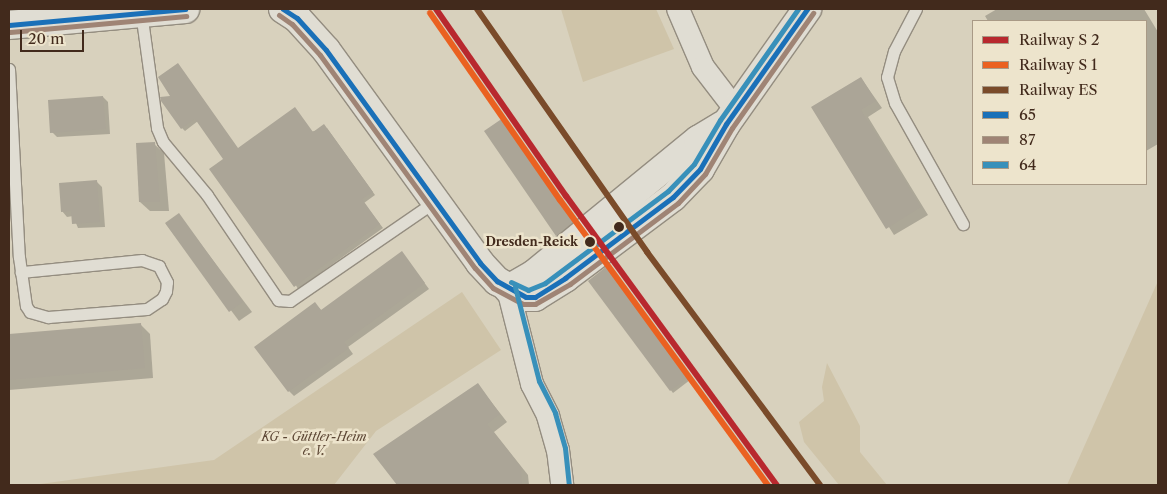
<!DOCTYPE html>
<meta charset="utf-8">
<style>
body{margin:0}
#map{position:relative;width:1167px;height:494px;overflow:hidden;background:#d8d1bd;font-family:"Libre Caslon Text",serif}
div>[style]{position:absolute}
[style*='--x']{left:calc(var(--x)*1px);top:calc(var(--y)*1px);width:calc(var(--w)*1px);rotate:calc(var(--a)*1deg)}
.green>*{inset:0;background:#cfc4a9}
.shadow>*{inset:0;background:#0003}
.building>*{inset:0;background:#aba597}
.roads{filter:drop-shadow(1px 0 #948d80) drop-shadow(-1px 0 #948d80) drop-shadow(0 1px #948d80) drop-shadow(0 -1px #948d80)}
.lane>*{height:11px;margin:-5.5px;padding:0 5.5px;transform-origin:5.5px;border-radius:5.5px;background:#e0ddd3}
.street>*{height:22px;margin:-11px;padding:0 11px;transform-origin:11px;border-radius:11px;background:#e0ddd3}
.secondary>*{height:28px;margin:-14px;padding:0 14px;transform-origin:14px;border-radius:14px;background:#e0ddd3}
.bus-1>*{height:5px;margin:-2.5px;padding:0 2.5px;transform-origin:2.5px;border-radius:2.5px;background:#1a70b8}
.bus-2>*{height:5px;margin:-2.5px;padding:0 2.5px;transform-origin:2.5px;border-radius:2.5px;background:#9f8475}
.bus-3>*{height:5px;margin:-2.5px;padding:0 2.5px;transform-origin:2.5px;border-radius:2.5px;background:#3890ba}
.rail-1>*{height:6px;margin:-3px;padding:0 3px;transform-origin:3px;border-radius:3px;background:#b8282e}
.rail-2>*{height:6px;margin:-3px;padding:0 3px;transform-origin:3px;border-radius:3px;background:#ea6121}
.rail-3>*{height:6px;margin:-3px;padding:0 3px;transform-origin:3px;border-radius:3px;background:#7a4b2a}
.dots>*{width:14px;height:14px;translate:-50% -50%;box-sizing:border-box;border:2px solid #ede4cc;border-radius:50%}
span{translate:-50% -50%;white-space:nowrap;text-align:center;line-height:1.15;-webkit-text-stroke:5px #ede4cc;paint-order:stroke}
.stop-label{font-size:12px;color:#422a1c;font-weight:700}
.right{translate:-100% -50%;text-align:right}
.park-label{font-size:12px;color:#5d4735;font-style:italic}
.frame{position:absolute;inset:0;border:10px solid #422a1c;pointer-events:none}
.legend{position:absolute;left:972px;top:20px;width:175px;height:165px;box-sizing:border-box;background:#ede4cc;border:1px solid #a99a86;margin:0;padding:6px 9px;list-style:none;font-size:15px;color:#422a1c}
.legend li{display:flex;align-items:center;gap:10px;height:25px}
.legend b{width:25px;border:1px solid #a99a86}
.scale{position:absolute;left:20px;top:30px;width:64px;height:22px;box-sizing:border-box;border:2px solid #422a1c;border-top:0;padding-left:6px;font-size:15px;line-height:18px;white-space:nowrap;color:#422a1c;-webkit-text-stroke:4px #ede4cc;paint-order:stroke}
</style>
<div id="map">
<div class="green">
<div style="clip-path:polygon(561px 9px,656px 9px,674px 49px,583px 82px)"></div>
<div style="clip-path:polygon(1158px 281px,1158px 485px,1067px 485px)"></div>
<div style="clip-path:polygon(462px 292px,501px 350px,376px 431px,334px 485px,33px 485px,214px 460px)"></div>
<div style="clip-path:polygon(827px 363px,860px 426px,860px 452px,887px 485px,839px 485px,804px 442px,799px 422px,824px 401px,822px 387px)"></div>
</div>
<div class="shadow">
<div style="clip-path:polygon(997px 9px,1144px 9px,1158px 32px,1158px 144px,1146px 151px,1146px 21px,988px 21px,985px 16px)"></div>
<div style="clip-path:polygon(861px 78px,882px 108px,868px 117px,928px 215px,894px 235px,813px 107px)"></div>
<div style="clip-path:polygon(103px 97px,108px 102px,110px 134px,57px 137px,52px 132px)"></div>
<div style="clip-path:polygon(172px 97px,238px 149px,327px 128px,375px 195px,364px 203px,383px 228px,298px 289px,225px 159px,198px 121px,185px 131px,182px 128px)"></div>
<div style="clip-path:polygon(505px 122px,576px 223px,559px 237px,557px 235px)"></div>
<div style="clip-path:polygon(154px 144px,164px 153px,169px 211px,150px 211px,140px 202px)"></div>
<div style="clip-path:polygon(97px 182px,102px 187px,105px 227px,78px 228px,73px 216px,67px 217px,62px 211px)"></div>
<div style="clip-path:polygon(179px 215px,252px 312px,239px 321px,166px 224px)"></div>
<div style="clip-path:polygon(406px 258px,429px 289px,348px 347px,353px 354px,294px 396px,289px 391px,315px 304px,322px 311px)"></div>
<div style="clip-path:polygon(609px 270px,690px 380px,673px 393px,589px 281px)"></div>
<div style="clip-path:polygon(140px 324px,150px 334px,153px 378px,9px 390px,9px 335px)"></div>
<div style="clip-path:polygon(478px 385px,507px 422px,494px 432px,528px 475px,529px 485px,398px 485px,375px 455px)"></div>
</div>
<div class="building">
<div style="clip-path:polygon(178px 63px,238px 148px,295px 107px,313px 132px,324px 124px,373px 192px,362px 199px,380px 224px,294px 287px,209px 169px,223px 159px,195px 119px,181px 129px,161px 101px,160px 97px,170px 96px,158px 77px)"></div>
<div style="clip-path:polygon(861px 77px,876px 101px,861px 110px,921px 207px,886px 229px,811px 107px)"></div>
<div style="clip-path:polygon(103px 96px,106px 129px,50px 133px,48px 100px)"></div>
<div style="clip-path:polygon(503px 118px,575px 220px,556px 236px,484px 131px)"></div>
<div style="clip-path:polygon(155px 142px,160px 202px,139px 202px,136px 143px)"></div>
<div style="clip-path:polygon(97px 180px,100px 222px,72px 224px,71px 211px,61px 212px,59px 183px)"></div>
<div style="clip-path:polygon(179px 213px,243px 302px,229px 312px,165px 223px)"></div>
<div style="clip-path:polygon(402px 251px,425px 283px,344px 342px,349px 348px,288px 392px,254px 347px,315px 302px,321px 310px)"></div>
<div style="clip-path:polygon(607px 266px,689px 377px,670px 391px,588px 281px)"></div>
<div style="clip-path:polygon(141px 323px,145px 368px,9px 380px,9px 334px)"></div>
<div style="clip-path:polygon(478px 383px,500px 414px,487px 424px,521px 467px,522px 485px,397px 485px,373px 454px)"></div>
</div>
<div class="roads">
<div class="lane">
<div style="--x:916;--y:9;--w:47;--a:117.6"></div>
<div style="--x:894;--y:51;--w:27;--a:105"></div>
<div style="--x:887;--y:77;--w:27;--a:73"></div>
<div style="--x:895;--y:103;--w:139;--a:60.7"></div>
<div style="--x:141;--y:12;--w:117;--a:82.1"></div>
<div style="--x:157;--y:128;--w:15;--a:67"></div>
<div style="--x:163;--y:142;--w:69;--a:50.3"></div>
<div style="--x:207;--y:195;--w:127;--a:55.9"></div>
<div style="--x:278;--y:300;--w:12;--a:5"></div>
<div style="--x:290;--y:301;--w:175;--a:-34.5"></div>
<div style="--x:9;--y:69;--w:188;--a:87"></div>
<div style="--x:19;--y:257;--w:49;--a:81.9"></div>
<div style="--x:26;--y:306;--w:7;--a:56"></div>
<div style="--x:30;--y:312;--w:19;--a:16"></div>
<div style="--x:48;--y:317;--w:99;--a:-4.6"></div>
<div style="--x:147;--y:309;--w:18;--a:-34"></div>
<div style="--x:162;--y:299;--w:9;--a:-63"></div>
<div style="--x:166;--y:291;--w:9;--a:-84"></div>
<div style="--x:167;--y:282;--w:18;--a:-117"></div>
<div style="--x:159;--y:266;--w:18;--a:-161"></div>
<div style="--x:142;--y:260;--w:122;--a:174.3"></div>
</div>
<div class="street">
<div style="--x:678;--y:9;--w:63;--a:66.7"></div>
<div style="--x:703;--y:67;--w:54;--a:52.5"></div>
<div style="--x:508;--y:289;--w:98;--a:75.8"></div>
<div style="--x:532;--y:384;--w:36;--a:63"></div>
<div style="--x:548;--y:416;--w:35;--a:74"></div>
<div style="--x:558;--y:450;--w:35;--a:83"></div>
</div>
<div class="secondary">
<div style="--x:283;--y:9;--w:17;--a:33"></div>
<div style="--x:297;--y:18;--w:43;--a:47.8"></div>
<div style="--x:326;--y:50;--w:263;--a:54.1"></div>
<div style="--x:480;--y:263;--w:25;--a:47"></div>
<div style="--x:497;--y:281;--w:33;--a:29"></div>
<div style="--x:526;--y:297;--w:9;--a:0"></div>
<div style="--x:535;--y:297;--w:36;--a:-32"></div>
<div style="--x:565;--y:278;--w:135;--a:-36.9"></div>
<div style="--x:673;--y:197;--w:39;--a:-46"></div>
<div style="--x:700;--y:169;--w:52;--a:-60"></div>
<div style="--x:726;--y:124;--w:141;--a:-54.8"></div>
<div style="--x:9;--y:25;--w:177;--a:-5.2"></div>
<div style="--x:508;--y:289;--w:30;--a:-30"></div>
<div style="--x:534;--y:274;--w:212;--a:-39.3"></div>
<div style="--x:698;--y:140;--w:29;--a:-31"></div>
</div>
</div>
<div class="bus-1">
<div style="--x:283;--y:9;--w:17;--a:33"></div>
<div style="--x:297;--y:18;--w:43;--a:47.8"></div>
<div style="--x:326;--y:50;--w:263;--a:54.1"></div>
<div style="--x:480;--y:263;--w:25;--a:47"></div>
<div style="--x:497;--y:281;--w:33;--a:29"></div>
<div style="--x:526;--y:297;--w:9;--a:0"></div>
<div style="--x:535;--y:297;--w:36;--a:-32"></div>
<div style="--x:565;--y:278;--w:135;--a:-36.9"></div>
<div style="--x:673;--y:197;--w:39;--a:-46"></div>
<div style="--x:700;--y:169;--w:52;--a:-60"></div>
<div style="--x:726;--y:124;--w:141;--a:-54.8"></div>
<div style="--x:9;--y:25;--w:177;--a:-5.2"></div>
</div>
<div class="bus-2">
<div style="--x:279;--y:15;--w:16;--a:35"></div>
<div style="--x:292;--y:24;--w:42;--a:47.9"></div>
<div style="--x:320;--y:55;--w:263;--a:54"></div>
<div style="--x:475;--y:268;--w:27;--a:48"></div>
<div style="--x:493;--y:288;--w:34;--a:28"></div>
<div style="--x:523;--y:304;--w:12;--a:0"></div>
<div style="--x:535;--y:304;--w:40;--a:-29.7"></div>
<div style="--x:570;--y:284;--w:135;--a:-36.9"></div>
<div style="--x:678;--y:203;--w:40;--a:-47"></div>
<div style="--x:705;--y:174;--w:53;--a:-59.6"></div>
<div style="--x:732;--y:128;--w:141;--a:-54.8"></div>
<div style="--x:10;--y:32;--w:177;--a:-5.2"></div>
</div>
<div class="bus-3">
<div style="--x:511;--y:282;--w:19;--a:25"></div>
<div style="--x:528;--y:290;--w:18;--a:-22"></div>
<div style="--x:545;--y:283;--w:154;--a:-36.8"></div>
<div style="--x:668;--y:191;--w:37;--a:-46"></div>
<div style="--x:694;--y:164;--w:51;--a:-59.4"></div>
<div style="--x:720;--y:120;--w:136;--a:-54.9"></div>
<div style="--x:515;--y:287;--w:97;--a:75.7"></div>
<div style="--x:539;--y:381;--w:36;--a:63"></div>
<div style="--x:555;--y:413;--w:36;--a:74"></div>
<div style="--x:565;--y:448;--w:36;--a:84"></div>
</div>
<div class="rail-1">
<div style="--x:436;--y:9;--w:228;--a:55.2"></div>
<div style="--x:566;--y:196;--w:358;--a:53.9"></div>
</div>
<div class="rail-2">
<div style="--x:430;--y:13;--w:228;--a:55.2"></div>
<div style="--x:560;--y:200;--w:353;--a:53.9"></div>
</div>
<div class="rail-3">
<div style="--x:477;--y:9;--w:297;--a:55"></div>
<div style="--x:647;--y:252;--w:290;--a:53.4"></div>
</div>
<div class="dots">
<div style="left:619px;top:227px;background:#422a1c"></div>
<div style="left:590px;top:242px;background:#422a1c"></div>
</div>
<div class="stop-label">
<span class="right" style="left:578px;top:242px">Dresden-Reick</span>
</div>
<div class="park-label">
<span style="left:314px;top:444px">KG - Güttler-Heim<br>e. V.</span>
</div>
<div class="frame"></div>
<ul class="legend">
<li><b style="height:6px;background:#b8282e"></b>Railway S 2</li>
<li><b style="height:6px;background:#ea6121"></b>Railway S 1</li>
<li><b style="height:6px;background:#7a4b2a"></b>Railway ES</li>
<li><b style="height:6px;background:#1a70b8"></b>65</li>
<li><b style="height:6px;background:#9f8475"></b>87</li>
<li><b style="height:6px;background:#3890ba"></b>64</li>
</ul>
<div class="scale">20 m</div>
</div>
